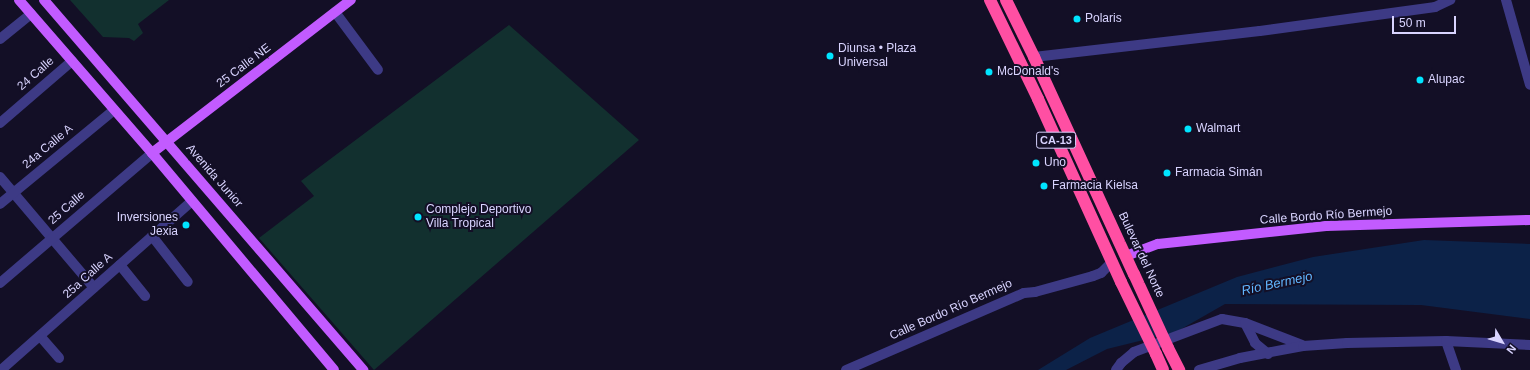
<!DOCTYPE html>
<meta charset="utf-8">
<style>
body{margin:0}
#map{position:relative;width:1530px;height:370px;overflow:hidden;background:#130f26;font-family:Arial,sans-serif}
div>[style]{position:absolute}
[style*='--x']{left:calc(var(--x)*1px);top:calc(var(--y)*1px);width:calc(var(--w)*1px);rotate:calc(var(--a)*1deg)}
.green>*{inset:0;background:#12302f}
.water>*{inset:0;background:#0c2248}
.minor>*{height:10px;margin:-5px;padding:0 5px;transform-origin:5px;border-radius:5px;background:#3d3a85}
.major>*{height:10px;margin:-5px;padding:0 5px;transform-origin:5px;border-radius:5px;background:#c25bff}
.highway>*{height:12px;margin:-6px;padding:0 6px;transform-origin:6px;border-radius:6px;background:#ff4fa3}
.highway-bridge>*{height:12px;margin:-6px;padding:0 6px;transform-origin:6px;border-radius:6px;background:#ff4fa3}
.dots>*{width:11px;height:11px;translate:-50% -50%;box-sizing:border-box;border:2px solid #130f26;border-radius:50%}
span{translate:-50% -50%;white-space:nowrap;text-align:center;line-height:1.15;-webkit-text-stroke:4px #130f26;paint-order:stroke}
.shield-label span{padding:1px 3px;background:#130f26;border:1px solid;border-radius:3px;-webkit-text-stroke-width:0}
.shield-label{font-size:11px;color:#d9d4ff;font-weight:700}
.poi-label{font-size:12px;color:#d9d4ff}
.left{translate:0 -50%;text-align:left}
.right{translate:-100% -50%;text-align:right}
.street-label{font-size:12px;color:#d9d4ff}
.water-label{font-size:13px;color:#62b6ff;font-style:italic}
.north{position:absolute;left:1482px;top:322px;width:40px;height:40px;-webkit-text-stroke:3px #130f26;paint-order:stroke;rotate:128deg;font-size:11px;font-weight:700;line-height:16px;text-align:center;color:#d9d4ff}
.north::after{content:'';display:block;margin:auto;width:14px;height:18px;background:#d9d4ff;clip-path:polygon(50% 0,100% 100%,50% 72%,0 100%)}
.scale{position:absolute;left:1392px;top:16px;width:64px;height:18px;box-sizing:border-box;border:2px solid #d9d4ff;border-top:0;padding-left:5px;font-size:12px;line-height:14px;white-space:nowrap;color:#d9d4ff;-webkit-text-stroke:3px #130f26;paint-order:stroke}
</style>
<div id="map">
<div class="green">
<div style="clip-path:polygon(70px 0,169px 0,138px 24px,143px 33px,134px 41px,129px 38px,103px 37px)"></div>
<div style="clip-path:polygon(509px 25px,639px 140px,374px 370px,259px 238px,314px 196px,301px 181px)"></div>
</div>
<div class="water">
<div style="clip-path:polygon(1424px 240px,1530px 244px,1530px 319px,1421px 305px,1225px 304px,1176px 332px,1107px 349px,1066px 370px,1038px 370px,1090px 338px,1237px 277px,1313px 257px)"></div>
</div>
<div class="minor">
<div style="--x:1506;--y:0;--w:88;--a:74.2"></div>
<div style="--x:335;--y:12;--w:72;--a:53.4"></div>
<div style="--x:0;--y:39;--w:40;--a:-39"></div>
<div style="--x:1034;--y:57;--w:227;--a:-6.6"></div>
<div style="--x:1260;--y:31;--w:177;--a:-7.8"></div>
<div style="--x:1435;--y:7;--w:17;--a:-25"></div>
<div style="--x:0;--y:123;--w:95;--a:-40.7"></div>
<div style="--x:0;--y:177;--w:145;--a:49.7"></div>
<div style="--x:0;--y:204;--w:148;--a:-39.5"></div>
<div style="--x:152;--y:236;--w:58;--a:52"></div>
<div style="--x:120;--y:265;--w:40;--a:51"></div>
<div style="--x:0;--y:283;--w:200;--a:-40.5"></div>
<div style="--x:1245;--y:323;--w:22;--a:63"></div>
<div style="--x:1255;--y:343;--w:17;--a:40"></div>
<div style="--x:40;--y:336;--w:29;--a:49"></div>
<div style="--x:1446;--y:341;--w:31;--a:71"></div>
<div style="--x:1;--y:370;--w:255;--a:-41.5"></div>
<div style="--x:846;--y:370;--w:194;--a:-23.4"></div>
<div style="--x:1024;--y:293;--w:11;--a:-5"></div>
<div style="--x:1035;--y:292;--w:60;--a:-15.4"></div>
<div style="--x:1093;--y:276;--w:9;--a:-21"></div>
<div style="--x:1101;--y:273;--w:16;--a:-45"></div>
<div style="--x:1116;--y:370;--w:9;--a:-54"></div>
<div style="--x:1121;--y:363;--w:17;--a:-40"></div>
<div style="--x:1134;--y:352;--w:94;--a:-20.6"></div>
<div style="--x:1222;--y:319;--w:23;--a:10"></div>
<div style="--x:1245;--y:323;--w:61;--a:21.1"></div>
<div style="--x:1199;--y:370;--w:43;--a:-16.3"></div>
<div style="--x:1240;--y:358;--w:64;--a:-10.8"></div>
<div style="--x:1303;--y:346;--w:44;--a:-3.9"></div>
<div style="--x:1347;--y:343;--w:99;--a:-1.2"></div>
<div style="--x:1446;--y:341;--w:84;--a:2.7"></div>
</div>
<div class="major">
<div style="--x:19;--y:0;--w:203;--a:49"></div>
<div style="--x:152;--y:153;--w:283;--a:50"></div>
<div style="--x:44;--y:0;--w:489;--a:49.2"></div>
<div style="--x:152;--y:153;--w:251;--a:-37.6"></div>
<div style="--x:1126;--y:256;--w:34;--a:-21"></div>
<div style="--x:1158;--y:244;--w:169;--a:-6.1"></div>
<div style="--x:1326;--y:226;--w:204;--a:-1.7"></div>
</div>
<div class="highway">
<div style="--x:990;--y:0;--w:110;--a:64.1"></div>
<div style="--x:1038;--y:99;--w:201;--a:65.6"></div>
<div style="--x:1006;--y:0;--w:64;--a:63.8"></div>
<div style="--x:1034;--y:57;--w:239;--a:65.3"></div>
<div style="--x:1168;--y:348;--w:25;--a:63"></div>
<div style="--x:1156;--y:354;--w:17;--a:66"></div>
</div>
<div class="highway-bridge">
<div style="--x:1134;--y:274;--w:81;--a:65.3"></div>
<div style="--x:1121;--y:282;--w:80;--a:64.1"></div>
</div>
<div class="dots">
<div style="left:1077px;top:19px;background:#00e5ff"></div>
<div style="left:830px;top:56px;background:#00e5ff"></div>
<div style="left:989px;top:72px;background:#00e5ff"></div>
<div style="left:1420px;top:80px;background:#00e5ff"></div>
<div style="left:1188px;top:129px;background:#00e5ff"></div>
<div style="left:1036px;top:163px;background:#00e5ff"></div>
<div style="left:1167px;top:173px;background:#00e5ff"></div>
<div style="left:1044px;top:186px;background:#00e5ff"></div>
<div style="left:418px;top:217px;background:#00e5ff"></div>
<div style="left:186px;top:225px;background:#00e5ff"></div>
</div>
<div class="shield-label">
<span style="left:1056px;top:140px">CA-13</span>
</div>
<div class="poi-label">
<span class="left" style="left:1085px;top:19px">Polaris</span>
<span class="left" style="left:838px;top:56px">Diunsa • Plaza<br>Universal</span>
<span class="left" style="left:997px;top:72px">McDonald's</span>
<span class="left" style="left:1428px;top:80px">Alupac</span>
<span class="left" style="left:1196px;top:129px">Walmart</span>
<span class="left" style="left:1044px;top:163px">Uno</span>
<span class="left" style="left:1175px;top:173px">Farmacia Simán</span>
<span class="left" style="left:1052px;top:186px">Farmacia Kielsa</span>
<span class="left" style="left:426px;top:217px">Complejo Deportivo<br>Villa Tropical</span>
<span class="right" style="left:178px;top:225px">Inversiones<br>Jexia</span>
</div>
<div class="street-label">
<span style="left:244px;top:66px;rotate:-37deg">25 Calle NE</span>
<span style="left:36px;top:74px;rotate:-41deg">24 Calle</span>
<span style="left:48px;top:147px;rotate:-40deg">24a Calle A</span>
<span style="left:214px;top:176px;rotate:49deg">Avenida Junior</span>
<span style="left:67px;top:208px;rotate:-41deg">25 Calle</span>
<span style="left:1326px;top:216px;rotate:-4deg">Calle Bordo Río Bermejo</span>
<span style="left:1141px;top:255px;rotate:65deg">Bulevar del Norte</span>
<span style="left:88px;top:276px;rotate:-42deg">25a Calle A</span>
<span style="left:951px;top:310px;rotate:-24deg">Calle Bordo Río Bermejo</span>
</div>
<div class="water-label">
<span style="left:1277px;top:284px;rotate:-12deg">Río Bermejo</span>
</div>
<div class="north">N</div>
<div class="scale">50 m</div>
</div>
